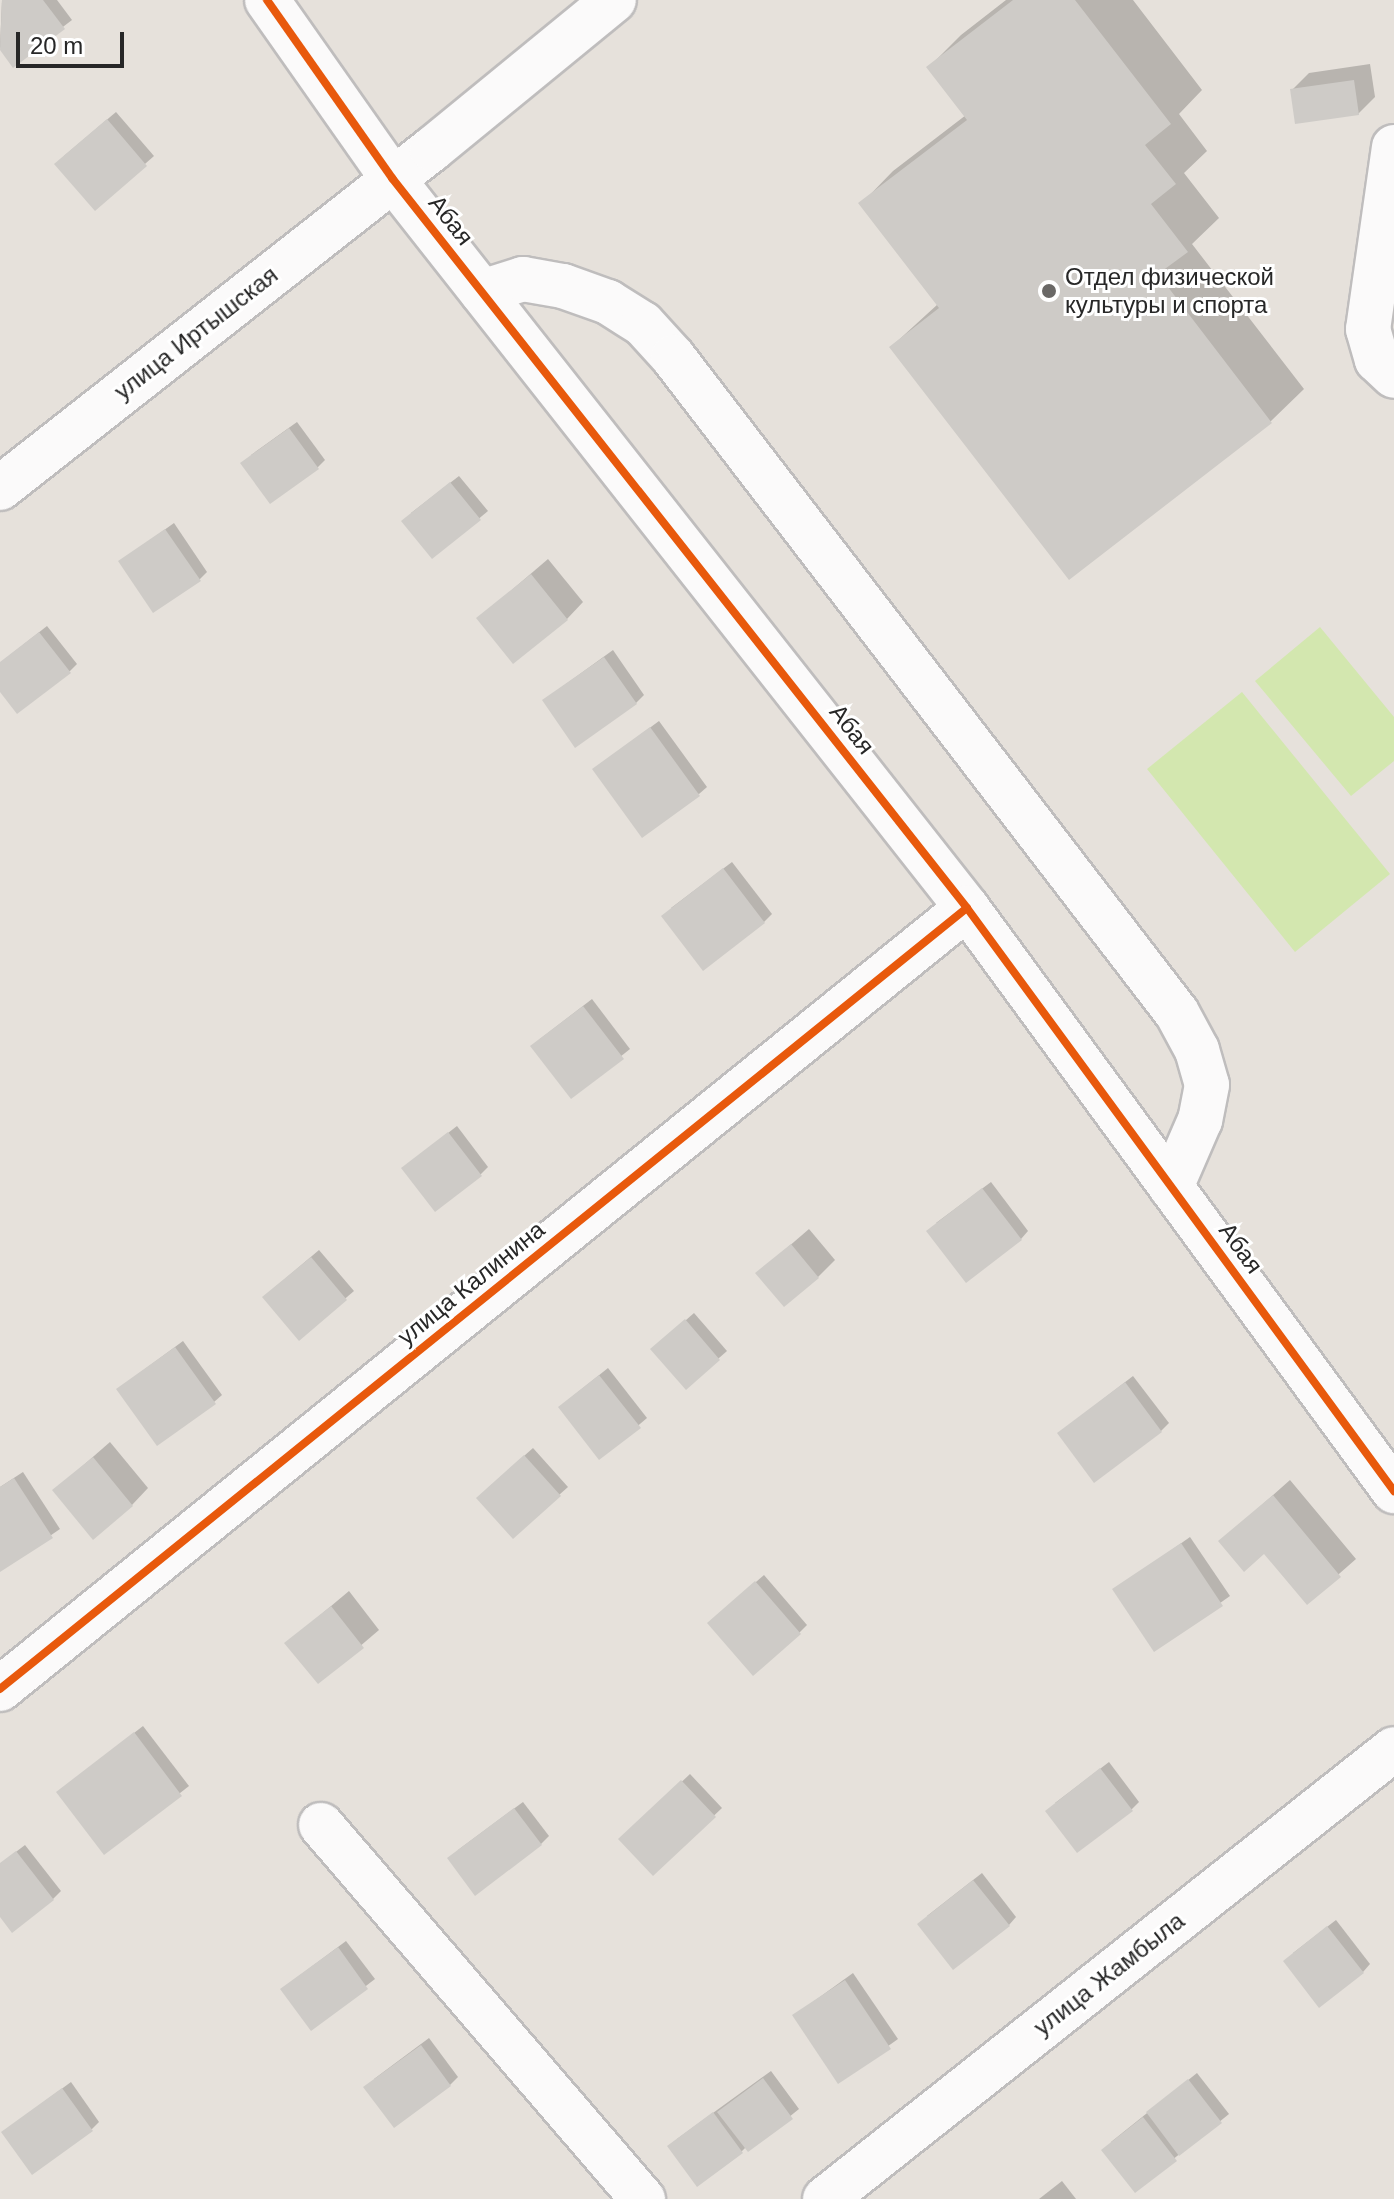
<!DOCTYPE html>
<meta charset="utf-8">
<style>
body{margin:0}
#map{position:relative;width:1394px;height:2199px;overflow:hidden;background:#e6e1db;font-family:Helvetica,sans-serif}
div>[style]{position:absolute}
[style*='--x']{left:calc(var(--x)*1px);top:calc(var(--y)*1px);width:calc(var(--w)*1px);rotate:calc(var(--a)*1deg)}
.pitch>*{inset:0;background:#d3e7af}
.shadow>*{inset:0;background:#0003}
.building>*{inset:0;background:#cecbc7}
.roads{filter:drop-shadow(2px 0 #bfbdbd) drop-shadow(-2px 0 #bfbdbd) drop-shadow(0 2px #bfbdbd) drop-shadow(0 -2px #bfbdbd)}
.minor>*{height:44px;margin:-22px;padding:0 22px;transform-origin:22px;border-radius:22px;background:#fbfafa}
.cycleway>*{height:8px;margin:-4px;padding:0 4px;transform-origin:4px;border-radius:4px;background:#e8590c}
.dots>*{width:22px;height:22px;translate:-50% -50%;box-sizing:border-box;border:4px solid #fff;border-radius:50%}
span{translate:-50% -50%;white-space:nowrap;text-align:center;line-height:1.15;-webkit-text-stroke:6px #fff;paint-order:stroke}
.street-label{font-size:24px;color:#272727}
.poi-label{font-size:24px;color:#272727}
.left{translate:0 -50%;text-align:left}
.scale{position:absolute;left:16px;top:32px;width:108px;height:36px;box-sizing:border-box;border:4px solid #272727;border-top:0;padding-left:10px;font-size:24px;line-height:28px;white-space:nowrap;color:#272727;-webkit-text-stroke:6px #fff;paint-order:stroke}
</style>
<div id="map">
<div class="pitch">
<div style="clip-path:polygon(1320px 627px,1394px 717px,1394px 761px,1351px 796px,1255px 681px)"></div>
<div style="clip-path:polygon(1242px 692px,1390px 874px,1295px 952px,1147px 769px)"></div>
</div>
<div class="shadow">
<div style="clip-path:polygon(2px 0,57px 0,72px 20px,13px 65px,0 47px)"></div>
<div style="clip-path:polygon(1006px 0,1133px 0,1202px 90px,1179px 114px,1207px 151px,1184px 173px,1219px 218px,1192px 244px,1304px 389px,1271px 421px,1069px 577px,891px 347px,938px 304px,861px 204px,893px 171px,966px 115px,929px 67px,961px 35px)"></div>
<div style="clip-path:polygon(1370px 64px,1375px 97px,1358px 114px,1292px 90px,1309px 73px)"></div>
<div style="clip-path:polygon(116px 112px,154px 156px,95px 208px,64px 156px)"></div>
<div style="clip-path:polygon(297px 422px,325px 460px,317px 468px,251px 455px)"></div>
<div style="clip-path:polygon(459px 476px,488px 511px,433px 557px,411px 513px)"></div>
<div style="clip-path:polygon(174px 523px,207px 572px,199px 580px,121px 561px)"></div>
<div style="clip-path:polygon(548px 559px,583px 602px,567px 619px,479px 618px)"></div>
<div style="clip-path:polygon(47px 626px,77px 664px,70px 671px,0 689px,0 663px)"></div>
<div style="clip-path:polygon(613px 650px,644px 695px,636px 703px,544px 700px)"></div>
<div style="clip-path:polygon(659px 721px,707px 787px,699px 794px,594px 769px)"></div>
<div style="clip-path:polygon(732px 862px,772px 914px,764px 922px,671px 908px)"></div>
<div style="clip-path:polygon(592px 999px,630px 1049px,571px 1096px,540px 1039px)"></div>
<div style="clip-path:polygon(457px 1126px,488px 1167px,480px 1175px,412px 1161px)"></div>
<div style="clip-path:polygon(991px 1182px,1028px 1231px,1021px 1239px,936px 1223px)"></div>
<div style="clip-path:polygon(809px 1229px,835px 1260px,818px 1277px,758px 1273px)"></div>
<div style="clip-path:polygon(319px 1250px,354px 1291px,299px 1338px,273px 1289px)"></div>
<div style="clip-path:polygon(694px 1313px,727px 1351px,686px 1387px,661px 1342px)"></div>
<div style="clip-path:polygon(183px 1341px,222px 1395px,214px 1402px,118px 1389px)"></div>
<div style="clip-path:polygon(608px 1368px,647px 1418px,600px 1458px,568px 1400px)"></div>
<div style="clip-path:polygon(1133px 1376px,1169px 1423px,1161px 1431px,1059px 1433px)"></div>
<div style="clip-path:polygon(110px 1442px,148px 1488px,132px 1505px,55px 1490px)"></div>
<div style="clip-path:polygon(533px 1448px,568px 1487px,513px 1536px,486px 1490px)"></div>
<div style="clip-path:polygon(23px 1472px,60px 1529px,0 1570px,0 1487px)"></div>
<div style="clip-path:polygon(1290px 1480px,1356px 1559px,1307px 1602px,1264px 1552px,1221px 1541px)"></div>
<div style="clip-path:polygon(1190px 1537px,1230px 1596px,1155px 1649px,1115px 1590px)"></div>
<div style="clip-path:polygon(764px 1575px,807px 1625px,799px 1633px,718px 1615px)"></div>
<div style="clip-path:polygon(349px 1591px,379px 1630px,318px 1682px,287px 1643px)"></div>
<div style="clip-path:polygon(143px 1726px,189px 1786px,105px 1852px,58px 1792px)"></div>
<div style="clip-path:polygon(1109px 1762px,1139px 1802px,1131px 1810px,1055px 1803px)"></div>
<div style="clip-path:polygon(690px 1774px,722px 1808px,653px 1873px,621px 1839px)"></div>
<div style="clip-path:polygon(523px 1802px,549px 1836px,541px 1844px,458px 1850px)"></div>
<div style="clip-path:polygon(25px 1845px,61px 1891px,53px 1899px,0 1914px,0 1864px)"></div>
<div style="clip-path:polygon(982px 1873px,1016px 1917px,1009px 1925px,927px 1916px)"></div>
<div style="clip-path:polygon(1336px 1920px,1370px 1964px,1363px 1972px,1293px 1953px)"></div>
<div style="clip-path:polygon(346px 1941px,375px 1979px,311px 2028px,291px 1982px)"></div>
<div style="clip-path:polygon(853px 1973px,898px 2039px,839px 2081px,795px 2015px)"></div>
<div style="clip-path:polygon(429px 2038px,458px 2077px,450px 2085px,374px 2079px)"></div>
<div style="clip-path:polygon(771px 2071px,799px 2109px,748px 2150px,746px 2147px,741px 2152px,677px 2139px)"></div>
<div style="clip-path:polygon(1197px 2073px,1229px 2114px,1135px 2190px,1111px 2142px)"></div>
<div style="clip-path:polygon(71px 2082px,99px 2122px,92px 2129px,3px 2132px)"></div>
<div style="clip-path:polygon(1062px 2181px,1076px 2199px,1039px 2199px)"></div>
</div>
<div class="building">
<div style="clip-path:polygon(2px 0,43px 0,65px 29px,13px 68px,0 50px)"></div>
<div style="clip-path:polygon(1013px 0,1075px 0,1171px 124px,1145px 145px,1176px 184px,1151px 204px,1188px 252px,1158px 274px,1272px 423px,1069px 580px,889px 347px,939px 308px,858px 203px,967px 120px,926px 67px)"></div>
<div style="clip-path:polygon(1354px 80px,1359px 115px,1295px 124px,1290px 89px)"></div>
<div style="clip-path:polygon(107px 119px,147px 166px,95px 211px,54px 164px)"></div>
<div style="clip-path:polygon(289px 428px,319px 469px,270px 504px,240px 463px)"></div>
<div style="clip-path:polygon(450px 482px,481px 520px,432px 559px,401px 521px)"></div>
<div style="clip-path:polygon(165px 529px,201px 581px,153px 613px,118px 561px)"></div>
<div style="clip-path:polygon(531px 574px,568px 620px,513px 664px,476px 618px)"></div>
<div style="clip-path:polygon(39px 632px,71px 673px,17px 714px,0 692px,0 662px)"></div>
<div style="clip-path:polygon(604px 657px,637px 704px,575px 748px,542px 700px)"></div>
<div style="clip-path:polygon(650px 727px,700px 796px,642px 838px,592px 769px)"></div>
<div style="clip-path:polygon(723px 868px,765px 923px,703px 971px,661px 916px)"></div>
<div style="clip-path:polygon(583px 1006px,624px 1059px,571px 1099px,530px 1046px)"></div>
<div style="clip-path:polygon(448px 1132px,482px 1176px,435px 1212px,401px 1168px)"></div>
<div style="clip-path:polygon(982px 1188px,1022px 1240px,966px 1283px,926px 1231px)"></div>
<div style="clip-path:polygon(791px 1244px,819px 1278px,784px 1307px,755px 1273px)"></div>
<div style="clip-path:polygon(311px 1257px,347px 1300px,299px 1341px,262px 1297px)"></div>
<div style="clip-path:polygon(685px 1319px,720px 1360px,686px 1390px,650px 1349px)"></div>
<div style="clip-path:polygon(175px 1347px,216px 1404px,157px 1446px,116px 1389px)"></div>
<div style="clip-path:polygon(599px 1375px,641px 1428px,599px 1460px,558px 1407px)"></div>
<div style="clip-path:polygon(1125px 1382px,1162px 1432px,1094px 1483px,1057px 1433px)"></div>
<div style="clip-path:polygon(524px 1455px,561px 1496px,513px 1539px,476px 1498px)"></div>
<div style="clip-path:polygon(93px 1457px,133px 1506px,93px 1540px,52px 1490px)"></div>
<div style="clip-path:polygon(14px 1478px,53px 1538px,0 1572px,0 1487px)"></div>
<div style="clip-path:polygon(1273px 1495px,1341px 1577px,1307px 1605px,1264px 1554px,1244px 1572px,1218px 1541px)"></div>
<div style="clip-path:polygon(1181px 1543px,1223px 1606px,1154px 1652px,1112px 1589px)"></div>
<div style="clip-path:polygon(755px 1581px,801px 1634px,753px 1676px,707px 1623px)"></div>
<div style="clip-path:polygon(331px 1606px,364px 1648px,318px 1684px,284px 1643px)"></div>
<div style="clip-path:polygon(134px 1732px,182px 1796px,104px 1855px,56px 1792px)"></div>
<div style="clip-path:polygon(1100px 1768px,1133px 1811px,1077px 1853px,1045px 1811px)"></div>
<div style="clip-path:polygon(681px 1780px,716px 1817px,653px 1876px,618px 1839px)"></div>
<div style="clip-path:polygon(514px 1808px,542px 1845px,475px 1896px,447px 1858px)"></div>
<div style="clip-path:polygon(16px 1851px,54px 1900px,12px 1933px,0 1917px,0 1863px)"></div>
<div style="clip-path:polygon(973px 1880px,1010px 1926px,953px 1970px,917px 1924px)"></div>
<div style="clip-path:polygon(1327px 1926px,1364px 1973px,1319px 2008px,1283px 1961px)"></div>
<div style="clip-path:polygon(338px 1947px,368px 1989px,311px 2031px,280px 1989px)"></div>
<div style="clip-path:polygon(845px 1980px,891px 2049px,838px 2084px,792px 2015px)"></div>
<div style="clip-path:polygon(421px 2045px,451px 2086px,394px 2128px,363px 2087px)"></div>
<div style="clip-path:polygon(763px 2078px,793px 2119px,748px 2152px,717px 2112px)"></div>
<div style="clip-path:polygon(1188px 2079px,1222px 2123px,1179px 2156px,1146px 2112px)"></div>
<div style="clip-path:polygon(62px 2088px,93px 2131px,32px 2175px,1px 2132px)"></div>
<div style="clip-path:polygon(713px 2112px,743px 2153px,697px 2187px,667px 2146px)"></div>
<div style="clip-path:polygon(1143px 2117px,1177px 2161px,1135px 2193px,1101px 2150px)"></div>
</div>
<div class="roads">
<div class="minor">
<div style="--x:267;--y:0;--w:218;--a:54.9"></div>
<div style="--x:392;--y:178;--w:929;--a:51.77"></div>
<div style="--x:967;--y:908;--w:723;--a:53.78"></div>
<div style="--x:1394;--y:147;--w:184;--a:98.1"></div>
<div style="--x:1368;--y:329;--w:32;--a:74"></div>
<div style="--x:1377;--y:360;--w:23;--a:43"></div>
<div style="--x:482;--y:292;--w:43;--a:-17.6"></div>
<div style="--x:523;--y:279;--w:41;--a:9.9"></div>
<div style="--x:563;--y:286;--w:48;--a:19.6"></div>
<div style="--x:608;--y:302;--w:41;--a:32.2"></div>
<div style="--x:643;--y:324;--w:45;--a:47.7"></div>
<div style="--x:673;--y:357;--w:827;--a:52.47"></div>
<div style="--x:1177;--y:1013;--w:42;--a:61.6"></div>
<div style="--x:1197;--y:1050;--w:36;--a:74"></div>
<div style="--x:1207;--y:1085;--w:36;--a:101"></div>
<div style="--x:1200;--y:1120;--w:73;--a:113.4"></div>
<div style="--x:0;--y:488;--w:549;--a:-38.12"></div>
<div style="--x:432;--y:149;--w:235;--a:-39.3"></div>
<div style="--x:0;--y:1689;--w:1243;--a:-38.93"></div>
<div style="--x:321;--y:1825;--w:494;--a:49.3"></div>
<div style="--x:825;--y:2199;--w:725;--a:-38.34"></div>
</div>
</div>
<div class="cycleway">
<div style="--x:267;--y:0;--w:218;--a:54.9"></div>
<div style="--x:392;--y:178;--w:929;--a:51.77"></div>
<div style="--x:967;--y:908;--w:723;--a:53.78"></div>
<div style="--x:0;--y:1689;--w:1243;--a:-38.93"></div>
</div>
<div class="dots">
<div style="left:1049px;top:291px;background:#6a6866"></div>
</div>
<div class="street-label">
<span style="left:451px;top:220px;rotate:52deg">Абая</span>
<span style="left:196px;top:333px;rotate:-38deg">улица Иртышская</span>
<span style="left:852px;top:729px;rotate:52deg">Абая</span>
<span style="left:1241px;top:1248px;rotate:54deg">Абая</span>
<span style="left:471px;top:1283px;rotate:-39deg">улица Калинина</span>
<span style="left:1109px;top:1974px;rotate:-38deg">улица Жамбыла</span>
</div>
<div class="poi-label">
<span class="left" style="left:1065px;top:291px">Отдел физической<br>культуры и спорта</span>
</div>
<div class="scale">20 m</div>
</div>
